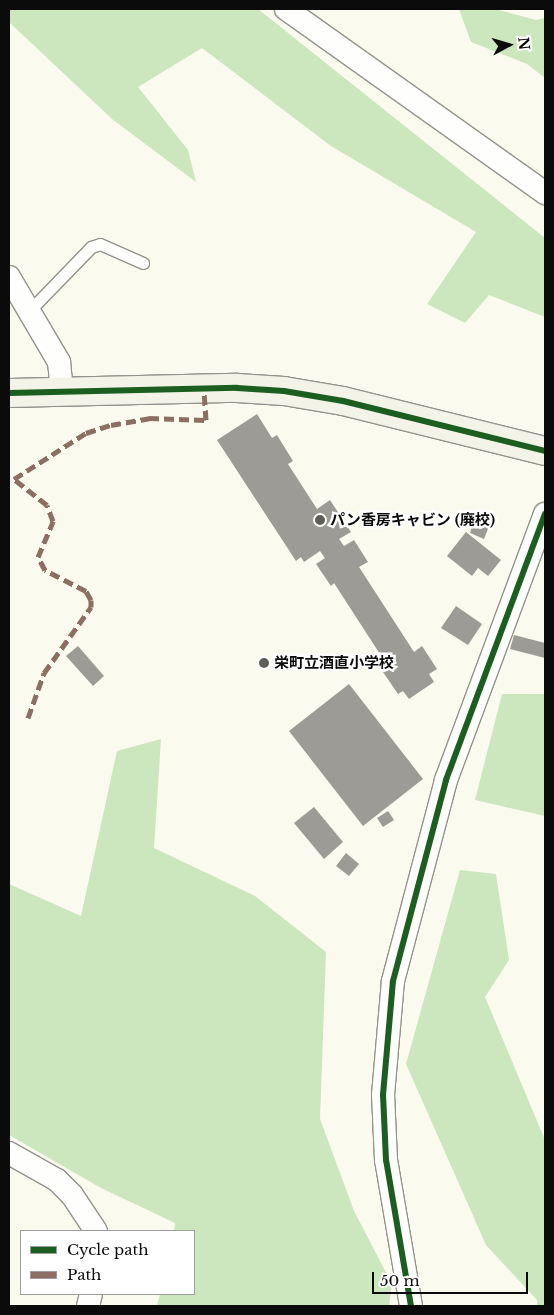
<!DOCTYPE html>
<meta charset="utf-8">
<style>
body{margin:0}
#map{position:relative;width:554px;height:1315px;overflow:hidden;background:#fafaee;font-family:"Libre Baskerville","Noto Sans JP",serif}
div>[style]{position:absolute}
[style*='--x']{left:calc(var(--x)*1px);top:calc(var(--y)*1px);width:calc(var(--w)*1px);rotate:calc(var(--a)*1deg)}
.forest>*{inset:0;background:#cce6be}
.building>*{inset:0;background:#9c9b95}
.roads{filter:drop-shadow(1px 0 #93938d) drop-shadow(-1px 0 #93938d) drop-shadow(0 1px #93938d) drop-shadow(0 -1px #93938d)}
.lane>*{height:11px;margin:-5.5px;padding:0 5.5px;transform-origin:5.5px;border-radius:5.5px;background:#fefefc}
.street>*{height:22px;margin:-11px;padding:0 11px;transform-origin:11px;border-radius:11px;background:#fefefc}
.secondary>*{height:28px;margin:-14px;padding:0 14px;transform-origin:14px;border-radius:14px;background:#f3f3e8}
.quiet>*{height:5px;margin-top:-2.5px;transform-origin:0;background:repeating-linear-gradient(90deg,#8d6e63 0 10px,transparent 0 15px)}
.cycleway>*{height:6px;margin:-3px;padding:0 3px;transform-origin:3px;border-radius:3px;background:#1b5e20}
.dots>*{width:14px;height:14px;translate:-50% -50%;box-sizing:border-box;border:2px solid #fff;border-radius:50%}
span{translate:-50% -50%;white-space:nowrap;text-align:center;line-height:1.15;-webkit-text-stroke:5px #fff;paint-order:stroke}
.poi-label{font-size:15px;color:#0b0b0b;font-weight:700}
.left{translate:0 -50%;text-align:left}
.frame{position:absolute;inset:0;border:10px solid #0b0b0b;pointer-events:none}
.legend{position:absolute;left:20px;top:1230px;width:175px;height:65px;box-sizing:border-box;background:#fff;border:1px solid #9d9d9d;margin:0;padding:6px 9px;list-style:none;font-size:15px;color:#0b0b0b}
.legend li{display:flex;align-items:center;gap:10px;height:25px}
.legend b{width:25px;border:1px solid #9d9d9d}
.north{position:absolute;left:484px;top:20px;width:50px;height:50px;-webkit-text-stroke:4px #fff;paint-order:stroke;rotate:84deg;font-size:14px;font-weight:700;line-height:20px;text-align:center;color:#0b0b0b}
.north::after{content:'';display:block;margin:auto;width:18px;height:22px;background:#0b0b0b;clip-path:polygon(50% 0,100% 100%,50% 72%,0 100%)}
.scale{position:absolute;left:372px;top:1272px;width:156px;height:22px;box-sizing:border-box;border:2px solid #0b0b0b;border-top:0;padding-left:6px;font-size:15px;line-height:18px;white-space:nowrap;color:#0b0b0b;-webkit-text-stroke:4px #fff;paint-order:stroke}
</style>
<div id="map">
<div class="forest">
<div style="clip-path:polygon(9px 9px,258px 9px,545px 238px,545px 317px,489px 295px,465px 323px,427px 304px,476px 232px,331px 146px,202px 48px,138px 87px,188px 150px,196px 182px,112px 119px,9px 22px)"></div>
<div style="clip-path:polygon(459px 9px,495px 9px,536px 20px,545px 18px,545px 78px,527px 64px,471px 42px)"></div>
<div style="clip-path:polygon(502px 694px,545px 694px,545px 816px,475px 800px)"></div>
<div style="clip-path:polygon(161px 739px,154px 848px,255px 896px,326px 952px,320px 1119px,354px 1211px,392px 1284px,389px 1306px,157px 1306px,160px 1294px,194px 1294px,194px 1231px,174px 1231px,175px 1223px,101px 1188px,9px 1135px,9px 884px,81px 916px,117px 751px)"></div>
<div style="clip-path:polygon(460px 870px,496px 874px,509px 960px,485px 997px,545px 1140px,545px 1306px,537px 1306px,537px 1300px,486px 1245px,406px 1064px)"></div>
</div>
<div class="building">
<div style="clip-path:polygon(257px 414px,272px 438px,277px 435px,293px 461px,288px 464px,317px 509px,330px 500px,351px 532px,339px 539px,344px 546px,354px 540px,368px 562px,359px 567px,414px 652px,422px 646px,437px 669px,429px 674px,434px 682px,409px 699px,403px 691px,398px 694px,383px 672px,389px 668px,334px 583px,331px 586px,316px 564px,325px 558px,320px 551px,304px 562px,301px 557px,296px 561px,217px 440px)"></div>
<div style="clip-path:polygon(476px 515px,491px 521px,484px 539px,470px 533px)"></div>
<div style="clip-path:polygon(466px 532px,501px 560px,488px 576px,478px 568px,472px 576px,447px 556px)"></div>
<div style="clip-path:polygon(456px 606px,482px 624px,468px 645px,441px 628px)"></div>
<div style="clip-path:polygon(514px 635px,545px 643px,545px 658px,510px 649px)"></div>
<div style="clip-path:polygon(78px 646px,104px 676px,93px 686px,66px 656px)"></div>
<div style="clip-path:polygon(349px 684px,423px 779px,363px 826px,289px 731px)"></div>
<div style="clip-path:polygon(314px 807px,343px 842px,324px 859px,294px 823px)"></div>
<div style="clip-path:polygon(388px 811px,394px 820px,383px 827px,377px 818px)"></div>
<div style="clip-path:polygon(346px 853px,359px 864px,349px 876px,336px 866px)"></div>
</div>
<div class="roads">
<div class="lane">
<div style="--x:30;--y:310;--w:88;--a:-45.9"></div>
<div style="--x:91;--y:247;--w:9;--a:-18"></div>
<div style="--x:100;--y:244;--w:47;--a:23.8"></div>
</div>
<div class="street">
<div style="--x:286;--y:9;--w:318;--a:35.4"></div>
<div style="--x:9;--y:277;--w:99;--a:59.5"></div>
<div style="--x:59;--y:362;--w:30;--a:84"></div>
<div style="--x:9;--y:1153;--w:55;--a:29.4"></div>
<div style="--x:57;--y:1180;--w:21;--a:45"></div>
<div style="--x:72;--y:1195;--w:43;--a:56.3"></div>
<div style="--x:88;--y:1306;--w:12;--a:-76"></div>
<div style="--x:411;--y:1306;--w:148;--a:-99.7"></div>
<div style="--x:386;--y:1160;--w:65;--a:-92.6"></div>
<div style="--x:383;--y:1095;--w:114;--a:-85"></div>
<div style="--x:393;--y:981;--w:208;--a:-75.2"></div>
<div style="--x:446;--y:780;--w:284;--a:-69.6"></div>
</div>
<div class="secondary">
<div style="--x:9;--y:393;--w:228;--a:-1.3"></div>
<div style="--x:237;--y:388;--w:47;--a:3.7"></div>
<div style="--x:284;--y:391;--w:60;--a:9.6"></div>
<div style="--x:343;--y:401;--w:208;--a:13.9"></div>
</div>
</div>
<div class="quiet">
<div style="--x:28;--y:718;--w:48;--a:-70.4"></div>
<div style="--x:44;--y:673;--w:81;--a:-54.5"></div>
<div style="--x:91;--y:607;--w:7;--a:-90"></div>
<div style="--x:91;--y:600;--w:10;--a:-119"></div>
<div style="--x:86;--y:591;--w:46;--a:-152.9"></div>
<div style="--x:45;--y:570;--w:15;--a:-118"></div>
<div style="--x:38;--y:557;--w:39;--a:-67"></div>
<div style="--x:53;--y:521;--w:17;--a:-111"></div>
<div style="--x:47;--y:505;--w:42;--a:-141.8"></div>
<div style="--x:14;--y:479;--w:85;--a:-32.6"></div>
<div style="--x:86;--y:433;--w:26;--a:-18"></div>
<div style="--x:111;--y:425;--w:39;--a:-10"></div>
<div style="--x:149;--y:418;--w:57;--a:2"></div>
<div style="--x:206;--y:420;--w:31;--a:-94"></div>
</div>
<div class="cycleway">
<div style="--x:9;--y:393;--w:228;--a:-1.3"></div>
<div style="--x:237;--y:388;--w:47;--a:3.7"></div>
<div style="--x:284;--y:391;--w:60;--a:9.6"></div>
<div style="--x:343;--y:401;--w:208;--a:13.9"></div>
<div style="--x:411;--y:1306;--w:148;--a:-99.7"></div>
<div style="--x:386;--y:1160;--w:65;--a:-92.6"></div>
<div style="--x:383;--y:1095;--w:114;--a:-85"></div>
<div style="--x:393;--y:981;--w:208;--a:-75.2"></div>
<div style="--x:446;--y:780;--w:284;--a:-69.6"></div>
</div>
<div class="dots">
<div style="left:320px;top:520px;background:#5f5f5a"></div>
<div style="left:264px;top:663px;background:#5f5f5a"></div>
</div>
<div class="poi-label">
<span class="left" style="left:330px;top:520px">パン香房キャビン (廃校)</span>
<span class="left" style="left:274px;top:663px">栄町立酒直小学校</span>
</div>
<div class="frame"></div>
<ul class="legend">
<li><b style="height:6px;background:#1b5e20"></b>Cycle path</li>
<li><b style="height:6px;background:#8d6e63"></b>Path</li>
</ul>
<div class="north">N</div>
<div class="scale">50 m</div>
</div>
